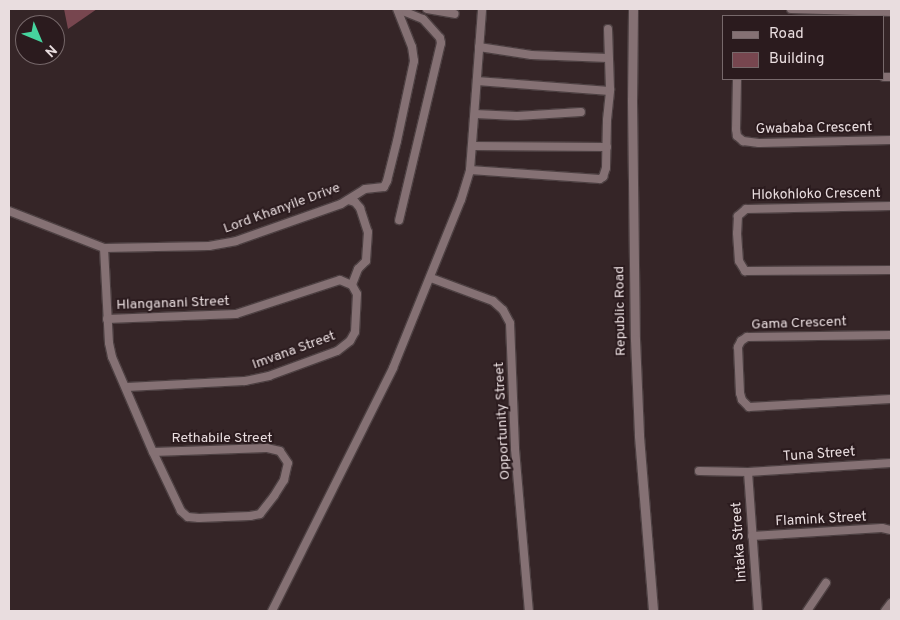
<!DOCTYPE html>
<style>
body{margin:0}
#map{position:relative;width:900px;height:620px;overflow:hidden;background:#352527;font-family:Overpass,sans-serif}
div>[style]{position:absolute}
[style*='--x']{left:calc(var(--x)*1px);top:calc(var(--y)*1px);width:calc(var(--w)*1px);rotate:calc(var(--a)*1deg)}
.building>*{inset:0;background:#77464f}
.roads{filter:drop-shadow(1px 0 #4d4042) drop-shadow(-1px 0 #4d4042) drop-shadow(0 1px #4d4042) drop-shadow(0 -1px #4d4042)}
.minor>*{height:8px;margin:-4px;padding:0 4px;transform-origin:4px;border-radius:4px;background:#857174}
.tertiary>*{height:9px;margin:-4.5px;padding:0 4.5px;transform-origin:4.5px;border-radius:4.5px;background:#857174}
span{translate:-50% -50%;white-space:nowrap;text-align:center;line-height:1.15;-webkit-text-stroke:4px #2b1b1e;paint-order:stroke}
.street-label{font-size:14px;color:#e9dddf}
.frame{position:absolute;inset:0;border:10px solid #e9dddf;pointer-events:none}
.legend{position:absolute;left:722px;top:15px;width:162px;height:65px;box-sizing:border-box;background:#2b1b1e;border:1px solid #77696b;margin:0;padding:6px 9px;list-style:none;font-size:15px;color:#e9dddf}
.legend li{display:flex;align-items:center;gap:10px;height:25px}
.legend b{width:25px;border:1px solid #77696b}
.north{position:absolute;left:15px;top:15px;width:50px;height:50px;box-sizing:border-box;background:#2b1b1e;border:1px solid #77696b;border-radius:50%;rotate:135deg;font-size:14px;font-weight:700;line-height:20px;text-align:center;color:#e9dddf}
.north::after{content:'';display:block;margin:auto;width:18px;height:22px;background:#46d49e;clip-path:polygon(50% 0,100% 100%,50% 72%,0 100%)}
</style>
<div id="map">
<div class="building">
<div style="clip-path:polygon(64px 9px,97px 9px,68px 29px)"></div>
</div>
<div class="roads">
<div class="minor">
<div style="--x:398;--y:9;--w:27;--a:22"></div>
<div style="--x:423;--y:19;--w:25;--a:48"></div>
<div style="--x:440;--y:38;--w:5;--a:79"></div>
<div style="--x:441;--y:43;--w:182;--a:103.3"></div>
<div style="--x:427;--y:9;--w:28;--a:10"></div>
<div style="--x:791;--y:9;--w:100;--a:1.7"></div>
<div style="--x:479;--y:47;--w:53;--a:8.7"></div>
<div style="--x:531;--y:55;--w:77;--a:2.2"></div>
<div style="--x:884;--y:77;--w:7;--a:0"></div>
<div style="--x:737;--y:79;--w:50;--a:91.1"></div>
<div style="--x:736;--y:129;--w:7;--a:82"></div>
<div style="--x:737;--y:136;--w:8;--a:40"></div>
<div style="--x:743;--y:141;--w:16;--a:7"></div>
<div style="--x:759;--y:143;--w:132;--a:-1.3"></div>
<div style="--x:477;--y:81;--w:133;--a:4.3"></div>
<div style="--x:475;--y:114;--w:42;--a:2.7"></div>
<div style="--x:517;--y:116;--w:64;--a:-3.6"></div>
<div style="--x:472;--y:146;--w:135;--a:0.4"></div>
<div style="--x:470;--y:170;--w:130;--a:4"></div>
<div style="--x:600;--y:179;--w:4;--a:-34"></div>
<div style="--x:603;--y:177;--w:9;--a:-72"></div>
<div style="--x:606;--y:168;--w:48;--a:-88.8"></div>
<div style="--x:607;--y:120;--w:31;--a:-84"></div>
<div style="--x:610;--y:89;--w:60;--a:-91.9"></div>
<div style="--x:348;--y:200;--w:7;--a:16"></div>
<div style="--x:355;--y:202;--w:8;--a:50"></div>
<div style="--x:360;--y:208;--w:25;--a:72"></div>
<div style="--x:368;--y:232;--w:29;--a:94"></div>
<div style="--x:366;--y:261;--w:11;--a:135"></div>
<div style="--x:358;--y:269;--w:17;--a:111"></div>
<div style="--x:891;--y:206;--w:145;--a:178.8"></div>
<div style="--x:746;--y:209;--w:11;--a:139"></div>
<div style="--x:738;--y:216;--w:17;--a:93"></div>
<div style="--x:737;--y:233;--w:28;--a:86"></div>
<div style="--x:739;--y:261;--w:12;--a:59"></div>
<div style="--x:745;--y:271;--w:146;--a:-0.4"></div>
<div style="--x:9;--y:211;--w:102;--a:21.3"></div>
<div style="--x:104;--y:248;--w:105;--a:-1.1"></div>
<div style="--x:209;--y:246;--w:27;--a:-10"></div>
<div style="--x:236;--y:241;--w:111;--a:-19.4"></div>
<div style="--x:341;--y:204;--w:28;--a:-32"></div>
<div style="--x:365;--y:189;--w:19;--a:-6"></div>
<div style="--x:384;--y:187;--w:7;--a:-63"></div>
<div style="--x:387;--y:181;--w:41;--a:-76"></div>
<div style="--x:397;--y:141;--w:82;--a:-78"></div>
<div style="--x:414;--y:61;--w:14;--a:-98"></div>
<div style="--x:412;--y:47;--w:41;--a:-111.5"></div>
<div style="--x:104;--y:248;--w:95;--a:87"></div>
<div style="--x:109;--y:343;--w:14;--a:78"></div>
<div style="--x:112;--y:357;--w:103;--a:66.7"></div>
<div style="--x:153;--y:452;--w:65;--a:64.6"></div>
<div style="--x:181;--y:511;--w:9;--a:41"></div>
<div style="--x:188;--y:517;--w:11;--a:5"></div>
<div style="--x:199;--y:518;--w:51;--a:-2.2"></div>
<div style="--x:250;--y:516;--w:10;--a:-11"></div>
<div style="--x:260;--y:514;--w:23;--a:-52"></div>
<div style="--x:274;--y:496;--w:19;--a:-58"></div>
<div style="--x:284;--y:480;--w:17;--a:-77"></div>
<div style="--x:288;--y:463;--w:14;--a:-124"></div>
<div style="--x:280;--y:451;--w:13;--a:-167"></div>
<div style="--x:267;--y:448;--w:114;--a:178"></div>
<div style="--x:431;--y:278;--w:66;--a:20.4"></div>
<div style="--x:493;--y:301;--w:13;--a:42"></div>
<div style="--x:503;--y:310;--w:15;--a:62"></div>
<div style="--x:510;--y:323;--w:126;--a:87.7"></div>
<div style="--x:515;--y:449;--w:163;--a:85.1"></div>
<div style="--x:107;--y:319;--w:129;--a:-2.2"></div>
<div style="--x:236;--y:314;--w:109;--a:-18.1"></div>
<div style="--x:340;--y:280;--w:13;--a:23"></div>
<div style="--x:352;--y:285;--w:10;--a:61"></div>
<div style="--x:357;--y:294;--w:38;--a:93"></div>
<div style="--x:355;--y:332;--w:10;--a:119"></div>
<div style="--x:350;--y:341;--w:16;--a:142"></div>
<div style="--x:337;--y:351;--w:72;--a:159.8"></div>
<div style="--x:269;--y:376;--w:25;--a:168"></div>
<div style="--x:245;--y:381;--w:119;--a:177.1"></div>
<div style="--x:891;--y:335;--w:144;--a:179.2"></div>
<div style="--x:747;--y:337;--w:7;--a:146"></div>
<div style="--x:741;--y:341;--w:7;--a:117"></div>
<div style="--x:738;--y:347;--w:46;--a:87.5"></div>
<div style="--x:740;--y:393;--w:7;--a:74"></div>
<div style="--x:742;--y:400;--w:10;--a:45"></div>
<div style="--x:749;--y:407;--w:142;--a:-3.2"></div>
<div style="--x:699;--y:471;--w:49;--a:1.2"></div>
<div style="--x:748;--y:472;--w:143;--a:-3.6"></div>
<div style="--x:748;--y:472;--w:139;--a:85.9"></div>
<div style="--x:752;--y:536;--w:130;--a:-3.5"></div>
<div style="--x:882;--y:528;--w:9;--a:13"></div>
<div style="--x:272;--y:611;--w:271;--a:-63.5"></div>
<div style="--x:393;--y:368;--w:181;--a:-68"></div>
<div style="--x:461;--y:200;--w:31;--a:-73"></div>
<div style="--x:470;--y:170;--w:161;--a:-85.7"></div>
<div style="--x:807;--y:611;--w:34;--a:-56"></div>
<div style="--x:885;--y:611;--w:10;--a:-53"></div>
</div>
<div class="tertiary">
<div style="--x:633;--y:9;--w:91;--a:90.6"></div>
<div style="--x:632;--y:100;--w:239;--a:89.3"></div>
<div style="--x:635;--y:339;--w:97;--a:87.6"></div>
<div style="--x:639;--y:436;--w:176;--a:85.4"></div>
</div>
</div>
<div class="street-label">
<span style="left:814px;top:129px;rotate:-1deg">Gwababa Crescent</span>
<span style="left:816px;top:195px;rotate:-1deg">Hlokohloko Crescent</span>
<span style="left:282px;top:209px;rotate:-20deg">Lord Khanyile Drive</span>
<span style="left:173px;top:304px;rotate:-2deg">Hlanganani Street</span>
<span style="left:621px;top:311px;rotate:-91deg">Republic Road</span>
<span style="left:799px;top:324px;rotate:-2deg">Gama Crescent</span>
<span style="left:294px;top:351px;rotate:-20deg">Imvana Street</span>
<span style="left:503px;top:421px;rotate:-93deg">Opportunity Street</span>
<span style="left:222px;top:439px">Rethabile Street</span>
<span style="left:819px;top:455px;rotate:-4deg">Tuna Street</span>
<span style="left:821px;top:520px;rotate:-3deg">Flamink Street</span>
<span style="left:740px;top:542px;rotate:-94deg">Intaka Street</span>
</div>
<div class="frame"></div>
<ul class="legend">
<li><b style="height:6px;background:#857174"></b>Road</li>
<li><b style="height:14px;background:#77464f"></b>Building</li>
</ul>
<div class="north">N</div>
</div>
